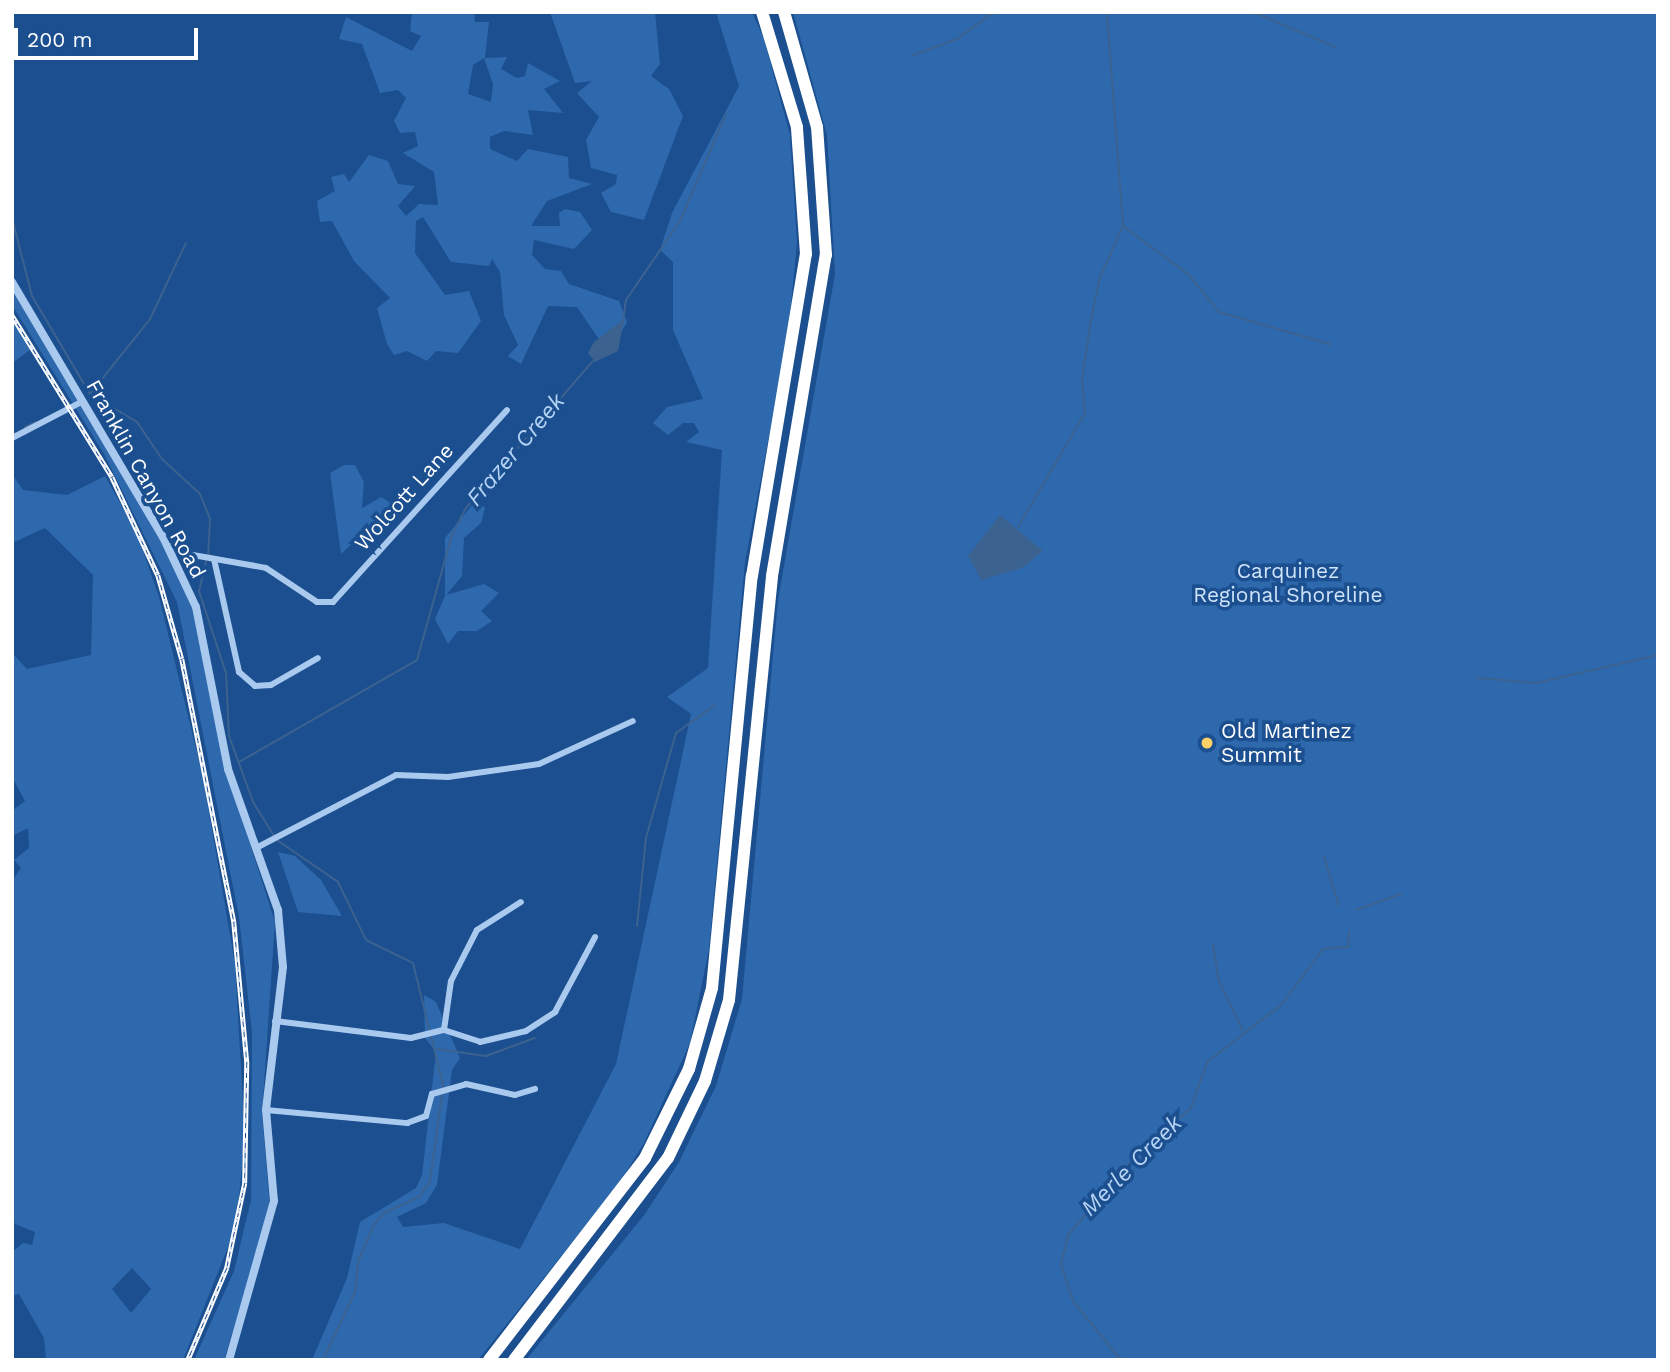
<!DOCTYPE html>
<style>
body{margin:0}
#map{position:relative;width:1670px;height:1372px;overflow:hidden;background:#1b4f8f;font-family:"Work Sans",sans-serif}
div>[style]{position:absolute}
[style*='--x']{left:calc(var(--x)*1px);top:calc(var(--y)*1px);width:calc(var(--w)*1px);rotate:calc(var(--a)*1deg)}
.green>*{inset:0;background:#2e69ad}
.water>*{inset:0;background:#3c6290}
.stream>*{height:2px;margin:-1px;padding:0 1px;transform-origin:1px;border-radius:1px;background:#3c6290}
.minor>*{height:6px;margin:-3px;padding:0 3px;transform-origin:3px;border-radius:3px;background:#a9c9ee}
.tertiary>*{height:8px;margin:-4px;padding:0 4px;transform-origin:4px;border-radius:4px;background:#a9c9ee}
.motorway>*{height:12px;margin:-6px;padding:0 6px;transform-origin:6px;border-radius:6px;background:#fff}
.rail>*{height:4.5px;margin-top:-2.25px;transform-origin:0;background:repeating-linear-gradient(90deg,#1b4f8f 0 5px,#fff 0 10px);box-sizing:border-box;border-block:2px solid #fff}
.dots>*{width:19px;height:19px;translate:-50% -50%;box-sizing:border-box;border:4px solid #1b4f8f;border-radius:50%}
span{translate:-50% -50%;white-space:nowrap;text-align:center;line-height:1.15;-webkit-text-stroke:7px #1b4f8f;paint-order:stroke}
.street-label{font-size:21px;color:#fff}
.park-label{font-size:21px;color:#cfe3fa}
.poi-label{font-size:21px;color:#fff}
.left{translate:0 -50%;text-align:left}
.water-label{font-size:23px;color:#b5d3f5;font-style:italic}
.frame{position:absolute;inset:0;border:14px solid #fff;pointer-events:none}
.scale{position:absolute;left:14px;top:28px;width:184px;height:32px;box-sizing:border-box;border:4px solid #fff;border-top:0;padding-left:9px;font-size:21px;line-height:24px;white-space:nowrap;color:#fff;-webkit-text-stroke:5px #1b4f8f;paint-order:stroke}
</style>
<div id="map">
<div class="green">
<div style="clip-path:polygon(evenodd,412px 12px,474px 12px,475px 22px,489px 22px,485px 58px,507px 57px,501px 69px,517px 78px,525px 76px,528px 63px,560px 81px,544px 89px,563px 113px,528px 110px,533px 135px,504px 131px,490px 137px,490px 149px,517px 161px,528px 149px,568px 157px,569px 178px,592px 184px,547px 201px,531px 226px,560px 226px,559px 213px,565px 209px,580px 212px,592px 230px,574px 249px,534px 240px,532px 255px,545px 269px,561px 271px,569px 284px,619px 301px,627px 322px,609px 354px,577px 307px,548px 306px,521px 364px,508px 356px,518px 345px,504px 315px,500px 272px,492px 259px,489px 266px,451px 262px,423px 217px,416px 221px,415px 253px,445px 295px,469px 291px,481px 321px,458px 353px,436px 351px,427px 361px,407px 351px,394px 355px,387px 344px,377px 308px,390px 298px,354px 261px,332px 221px,320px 222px,317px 201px,335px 191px,331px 177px,344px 174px,349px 182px,369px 155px,388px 161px,398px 184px,415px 186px,398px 206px,406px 216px,419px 204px,438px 205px,434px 172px,403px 153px,418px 146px,415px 132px,400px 133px,394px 121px,406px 98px,398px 90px,380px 93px,362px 44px,339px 39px,346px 17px,412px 51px,421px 36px,410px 31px,412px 12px,484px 58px,493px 84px,491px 102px,468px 94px,473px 65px,484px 58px)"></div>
<div style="clip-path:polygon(550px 12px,655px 12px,660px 64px,651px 76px,669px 89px,683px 116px,644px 220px,611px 212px,601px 193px,616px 184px,617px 175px,591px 168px,586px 140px,599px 117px,577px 93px,592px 81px,575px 83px)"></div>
<div style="clip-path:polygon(716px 12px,752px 12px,764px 39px,790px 135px,797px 243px,788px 336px,745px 562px,709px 949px,690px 1043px,644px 1143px,618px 1185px,478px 1360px,312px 1360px,347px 1278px,360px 1222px,416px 1188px,422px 1175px,436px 1052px,425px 1038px,424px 995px,436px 1002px,460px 1058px,452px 1070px,437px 1185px,426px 1203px,397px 1217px,403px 1227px,444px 1223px,520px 1249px,616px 1064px,691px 714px,667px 697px,708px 668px,722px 450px,686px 442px,699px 432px,694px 423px,683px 423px,668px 435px,653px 423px,667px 407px,703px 399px,673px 330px,673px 262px,660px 250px,672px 213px,739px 86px)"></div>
<div style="clip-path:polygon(793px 12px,1658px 12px,1658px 1360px,526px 1360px,645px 1214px,679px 1162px,716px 1086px,742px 999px,778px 600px,835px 274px,827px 135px)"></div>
<div style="clip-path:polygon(12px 286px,152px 517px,195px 612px,222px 756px,275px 922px,262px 1114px,270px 1209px,224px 1360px,194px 1360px,234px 1271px,251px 1200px,252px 1033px,239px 917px,177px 602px,104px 454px,12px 305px)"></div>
<div style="clip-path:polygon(12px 315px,33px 348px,12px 363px)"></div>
<div style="clip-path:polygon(344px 465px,355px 465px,364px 482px,362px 508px,381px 497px,394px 505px,341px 554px,330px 473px)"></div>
<div style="clip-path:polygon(evenodd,12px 474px,23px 490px,67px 495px,105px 476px,137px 533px,159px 597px,203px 777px,235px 964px,245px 1136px,236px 1227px,183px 1360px,46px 1360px,44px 1338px,19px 1294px,12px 1296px,12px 1252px,23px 1243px,32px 1245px,35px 1232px,15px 1224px,12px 1211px,12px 881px,21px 868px,14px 860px,29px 848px,28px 828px,12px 836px,12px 811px,25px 801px,12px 777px,12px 653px,27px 669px,91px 655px,93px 575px,45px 528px,12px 543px,12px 474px,132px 1268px,151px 1289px,131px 1313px,112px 1289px,132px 1268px)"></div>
<div style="clip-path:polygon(477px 499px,485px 508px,481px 523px,464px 538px,462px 576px,446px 595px,484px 584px,499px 593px,481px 611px,492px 621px,477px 631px,458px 631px,448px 644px,435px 619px,445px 596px,445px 538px)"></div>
<div style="clip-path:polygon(278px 852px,295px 856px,321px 880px,342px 916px,298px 912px)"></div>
</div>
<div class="water">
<div style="clip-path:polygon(624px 319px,618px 351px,595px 362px,588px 353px,594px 342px)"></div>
<div style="clip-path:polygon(1000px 515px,1043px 551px,1022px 568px,981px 580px,968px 556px)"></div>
</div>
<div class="stream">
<div style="--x:1253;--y:12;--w:89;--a:23.1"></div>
<div style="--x:911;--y:56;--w:49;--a:-20.3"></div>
<div style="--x:957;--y:39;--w:46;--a:-36.1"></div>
<div style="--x:12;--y:218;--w:81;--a:75.6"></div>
<div style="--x:32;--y:296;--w:114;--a:59.4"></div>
<div style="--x:90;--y:394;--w:55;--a:30.8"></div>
<div style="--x:137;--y:422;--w:45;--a:56"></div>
<div style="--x:162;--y:459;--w:52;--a:42.6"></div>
<div style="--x:200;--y:494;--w:27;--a:68"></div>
<div style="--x:210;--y:519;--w:36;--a:93"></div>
<div style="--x:1123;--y:226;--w:82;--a:36.6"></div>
<div style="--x:1189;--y:275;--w:48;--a:51"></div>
<div style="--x:1219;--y:312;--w:116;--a:16.1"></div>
<div style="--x:623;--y:321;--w:21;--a:-82"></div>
<div style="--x:626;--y:300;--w:96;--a:-55.6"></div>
<div style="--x:680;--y:221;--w:116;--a:-66.7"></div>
<div style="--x:90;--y:394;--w:96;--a:-51.3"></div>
<div style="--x:150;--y:319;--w:84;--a:-64.7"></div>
<div style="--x:25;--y:427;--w:12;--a:-24"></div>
<div style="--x:1018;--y:527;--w:132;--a:-59.6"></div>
<div style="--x:1085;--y:413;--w:33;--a:-95"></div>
<div style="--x:1082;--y:380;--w:62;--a:-81.6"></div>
<div style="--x:1091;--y:319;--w:43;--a:-77.9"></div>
<div style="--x:1100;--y:277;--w:56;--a:-65.7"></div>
<div style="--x:1123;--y:226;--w:215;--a:-94.3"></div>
<div style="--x:206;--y:561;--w:31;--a:103"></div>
<div style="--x:199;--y:591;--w:86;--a:71.8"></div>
<div style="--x:226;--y:673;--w:63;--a:87.3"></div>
<div style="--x:229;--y:736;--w:70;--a:70"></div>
<div style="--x:253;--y:802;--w:40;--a:58"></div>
<div style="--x:1477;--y:678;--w:59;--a:4.8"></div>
<div style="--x:1536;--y:683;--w:125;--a:-12.9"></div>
<div style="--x:239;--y:762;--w:205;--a:-29.8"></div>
<div style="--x:417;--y:660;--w:130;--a:-74.4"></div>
<div style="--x:452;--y:535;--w:30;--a:-63"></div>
<div style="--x:466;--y:508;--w:194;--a:-49.2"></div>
<div style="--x:277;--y:840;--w:74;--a:34.5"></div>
<div style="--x:338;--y:882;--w:64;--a:64.2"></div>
<div style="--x:366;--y:940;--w:52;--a:26.1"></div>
<div style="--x:413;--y:963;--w:130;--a:76.2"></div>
<div style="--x:1324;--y:857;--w:51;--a:73"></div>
<div style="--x:1356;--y:910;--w:48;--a:-19.6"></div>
<div style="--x:637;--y:926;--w:88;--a:-84.2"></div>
<div style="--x:646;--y:838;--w:109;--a:-74.1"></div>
<div style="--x:676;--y:733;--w:48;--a:-35.7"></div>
<div style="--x:1213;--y:944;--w:37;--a:81"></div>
<div style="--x:1219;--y:981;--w:55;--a:64.4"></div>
<div style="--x:437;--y:1049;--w:49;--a:8.1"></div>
<div style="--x:486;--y:1056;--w:52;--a:-20.2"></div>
<div style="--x:323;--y:1360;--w:75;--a:-64.8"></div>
<div style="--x:355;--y:1292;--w:30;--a:-84"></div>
<div style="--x:358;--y:1262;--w:39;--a:-67"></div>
<div style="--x:373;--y:1226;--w:17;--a:-50"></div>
<div style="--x:384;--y:1213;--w:38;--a:-25"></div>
<div style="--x:419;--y:1197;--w:19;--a:-55"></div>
<div style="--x:430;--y:1181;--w:88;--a:-82.1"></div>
<div style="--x:1121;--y:1360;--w:76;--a:-129.1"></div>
<div style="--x:1073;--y:1301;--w:39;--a:-108"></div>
<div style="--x:1061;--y:1264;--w:30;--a:-76"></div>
<div style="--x:1068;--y:1235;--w:104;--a:-49.3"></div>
<div style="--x:1136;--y:1156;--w:73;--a:-41.1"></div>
<div style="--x:1191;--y:1108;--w:49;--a:-70.8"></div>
<div style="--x:1207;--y:1062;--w:93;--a:-37.6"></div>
<div style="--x:1281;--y:1005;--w:70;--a:-53.1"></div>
<div style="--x:1323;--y:949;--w:25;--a:-5"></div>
<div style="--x:1348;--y:947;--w:16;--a:-86"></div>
</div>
<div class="minor">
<div style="--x:12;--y:438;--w:80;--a:-27.5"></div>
<div style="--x:170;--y:551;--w:97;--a:10"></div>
<div style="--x:266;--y:568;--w:61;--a:33.7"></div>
<div style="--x:317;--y:602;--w:16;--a:0"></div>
<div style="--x:333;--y:602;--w:259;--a:-47.8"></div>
<div style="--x:214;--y:559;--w:116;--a:77.5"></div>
<div style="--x:239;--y:672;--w:21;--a:41"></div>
<div style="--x:255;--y:686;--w:16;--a:-4"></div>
<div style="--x:271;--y:685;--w:54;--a:-29.9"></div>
<div style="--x:256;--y:848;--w:158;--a:-27.5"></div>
<div style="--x:396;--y:775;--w:52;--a:2.2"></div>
<div style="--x:448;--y:777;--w:92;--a:-8.1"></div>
<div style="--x:539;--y:764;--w:103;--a:-24.6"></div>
<div style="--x:275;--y:1021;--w:137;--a:7.1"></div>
<div style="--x:411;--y:1038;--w:34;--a:-14"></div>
<div style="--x:444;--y:1030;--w:38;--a:18"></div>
<div style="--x:480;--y:1042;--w:47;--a:-13.4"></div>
<div style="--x:526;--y:1031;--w:35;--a:-33"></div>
<div style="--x:555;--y:1012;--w:85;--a:-61.9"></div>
<div style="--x:444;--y:1030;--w:49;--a:-81.9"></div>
<div style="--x:451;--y:981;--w:57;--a:-63"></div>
<div style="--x:477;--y:930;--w:52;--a:-32.5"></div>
<div style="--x:266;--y:1110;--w:142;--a:5.3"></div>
<div style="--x:407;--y:1123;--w:20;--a:-20"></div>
<div style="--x:426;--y:1116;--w:23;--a:-75"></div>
<div style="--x:432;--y:1094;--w:35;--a:-16"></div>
<div style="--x:466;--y:1084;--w:50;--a:12.7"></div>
<div style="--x:515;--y:1095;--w:21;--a:-17"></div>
</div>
<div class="tertiary">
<div style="--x:12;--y:282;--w:296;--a:59.4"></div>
<div style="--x:163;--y:537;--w:77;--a:64.8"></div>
<div style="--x:196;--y:607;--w:165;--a:78.8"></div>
<div style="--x:228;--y:769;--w:150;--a:70.5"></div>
<div style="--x:278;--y:910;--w:57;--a:85"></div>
<div style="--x:283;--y:967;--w:144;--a:96.8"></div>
<div style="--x:266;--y:1110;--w:91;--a:85"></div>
<div style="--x:274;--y:1201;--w:165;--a:105.8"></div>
</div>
<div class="motorway">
<div style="--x:489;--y:1360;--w:255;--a:-52.3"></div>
<div style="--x:645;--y:1158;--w:99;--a:-63.7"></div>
<div style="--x:689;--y:1069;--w:84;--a:-74.1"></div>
<div style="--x:712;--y:988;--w:414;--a:-84.5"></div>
<div style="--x:752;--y:576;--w:326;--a:-80.5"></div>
<div style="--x:806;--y:254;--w:127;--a:-94.1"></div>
<div style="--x:797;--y:127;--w:120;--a:-106.9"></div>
<div style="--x:514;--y:1360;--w:254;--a:-52.7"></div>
<div style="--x:668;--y:1158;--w:85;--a:-64.3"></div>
<div style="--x:705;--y:1081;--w:84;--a:-73.5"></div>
<div style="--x:729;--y:1000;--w:426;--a:-84.2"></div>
<div style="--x:772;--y:576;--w:326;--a:-80.5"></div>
<div style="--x:826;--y:255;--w:128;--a:-94"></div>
<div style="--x:817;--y:127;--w:120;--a:-106"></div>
</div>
<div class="rail">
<div style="--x:12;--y:315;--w:190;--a:58.3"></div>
<div style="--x:112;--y:477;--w:108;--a:64.9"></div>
<div style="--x:158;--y:575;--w:87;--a:74.1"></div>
<div style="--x:182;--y:659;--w:268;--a:78.8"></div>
<div style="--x:234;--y:922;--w:142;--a:84.7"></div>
<div style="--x:247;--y:1063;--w:120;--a:91"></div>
<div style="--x:245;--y:1183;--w:87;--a:102"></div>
<div style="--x:227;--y:1268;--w:100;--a:113"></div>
</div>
<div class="dots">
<div style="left:1207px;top:743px;background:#ffd166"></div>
</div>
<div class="street-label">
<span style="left:146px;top:479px;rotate:61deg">Franklin Canyon Road</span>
<span style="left:404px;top:497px;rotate:-48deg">Wolcott Lane</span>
</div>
<div class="park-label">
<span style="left:1288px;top:583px">Carquinez<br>Regional Shoreline</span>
</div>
<div class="poi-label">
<span class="left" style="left:1221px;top:743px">Old Martinez<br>Summit</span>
</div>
<div class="water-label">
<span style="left:516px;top:450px;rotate:-50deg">Frazer Creek</span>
<span style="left:1132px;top:1166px;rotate:-45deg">Merle Creek</span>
</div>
<div class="frame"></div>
<div class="scale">200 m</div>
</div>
